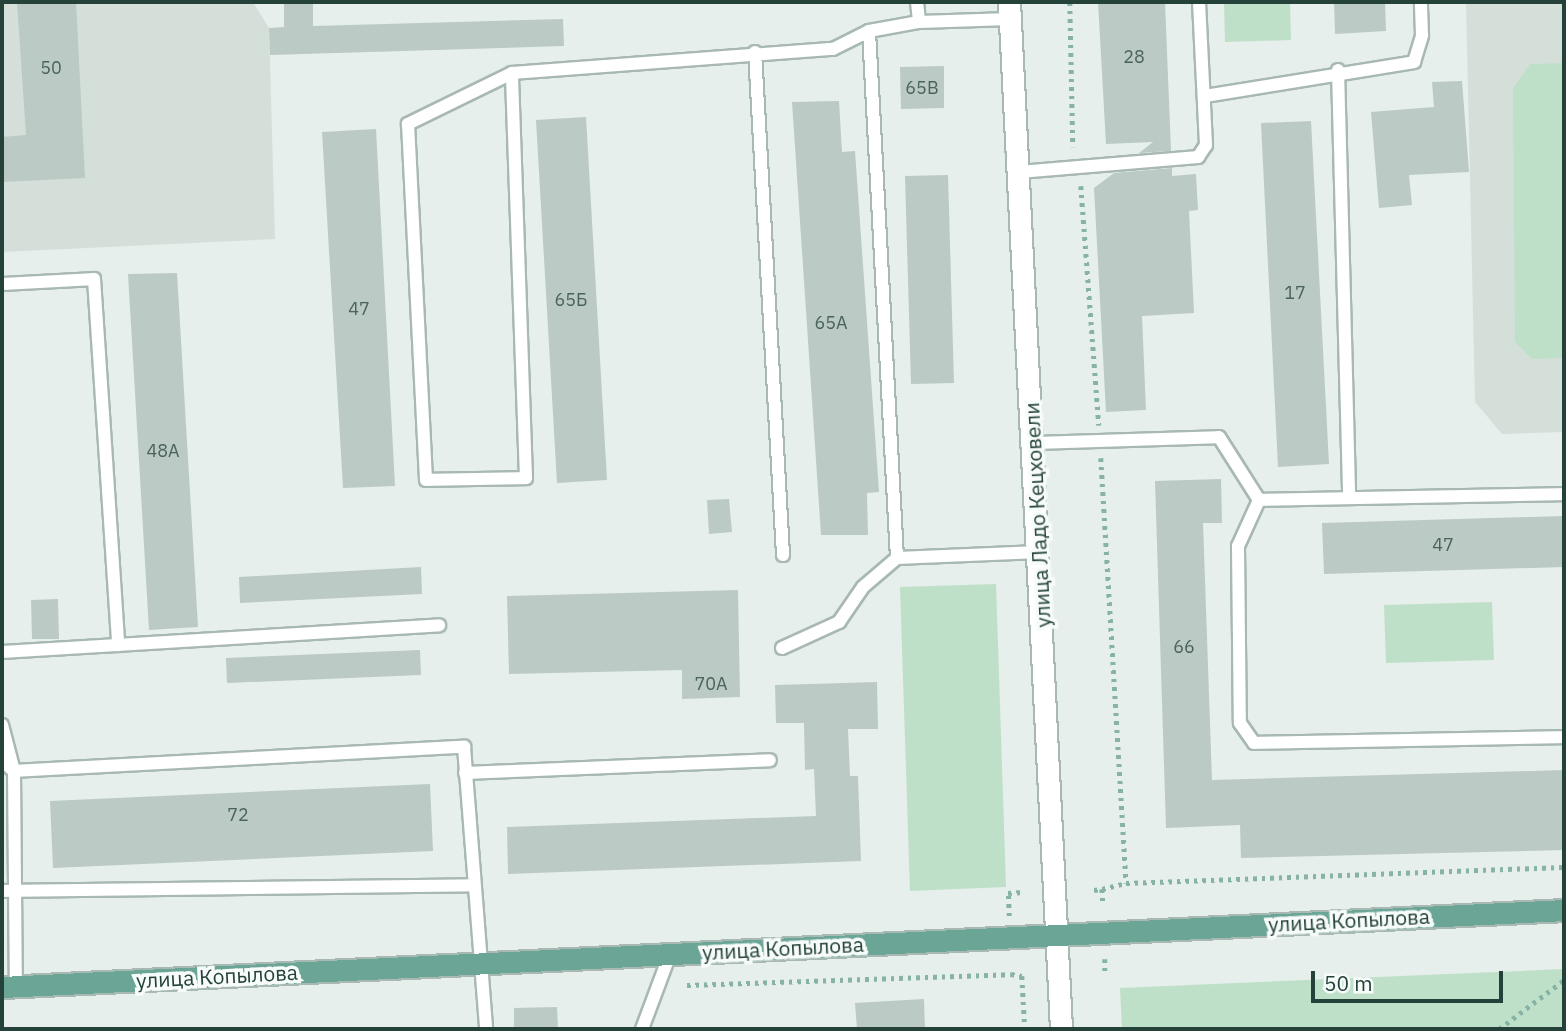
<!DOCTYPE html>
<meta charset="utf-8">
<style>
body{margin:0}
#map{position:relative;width:1566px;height:1031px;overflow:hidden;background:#e6efeb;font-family:"IBM Plex Sans",sans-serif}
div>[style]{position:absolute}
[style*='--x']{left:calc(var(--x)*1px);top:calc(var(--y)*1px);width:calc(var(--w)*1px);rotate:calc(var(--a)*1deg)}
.built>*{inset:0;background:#d4dfda}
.green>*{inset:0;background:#bfe0c8}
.building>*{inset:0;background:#bbcac4}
.path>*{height:4.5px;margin-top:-2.25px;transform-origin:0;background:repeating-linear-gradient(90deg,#86b3a5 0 3.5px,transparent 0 8.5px)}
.roads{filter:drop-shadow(2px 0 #a8b8b2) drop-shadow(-2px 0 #a8b8b2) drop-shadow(0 2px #a8b8b2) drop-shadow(0 -2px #a8b8b2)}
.lane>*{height:12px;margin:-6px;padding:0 6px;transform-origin:6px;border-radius:6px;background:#fff}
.secondary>*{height:21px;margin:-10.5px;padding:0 10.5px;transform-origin:10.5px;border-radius:10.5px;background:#fff}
.primary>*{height:21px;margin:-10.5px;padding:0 10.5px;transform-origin:10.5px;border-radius:10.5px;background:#6aa596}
span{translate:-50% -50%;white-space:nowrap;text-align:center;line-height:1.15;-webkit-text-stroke:7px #f7fbf9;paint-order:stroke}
.number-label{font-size:18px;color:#4a645c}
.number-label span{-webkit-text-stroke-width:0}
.street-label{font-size:21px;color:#24423a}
.frame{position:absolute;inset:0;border:4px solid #24423a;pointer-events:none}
.scale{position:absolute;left:1311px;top:971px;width:192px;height:32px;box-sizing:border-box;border:4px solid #24423a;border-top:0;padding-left:9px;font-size:21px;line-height:24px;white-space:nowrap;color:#24423a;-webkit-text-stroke:5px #f7fbf9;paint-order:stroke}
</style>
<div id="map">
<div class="built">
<div style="clip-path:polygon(2px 2px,253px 2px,269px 28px,275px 239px,2px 252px)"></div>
<div style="clip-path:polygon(1466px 2px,1564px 2px,1564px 432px,1502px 434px,1475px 402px)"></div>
</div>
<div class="green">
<div style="clip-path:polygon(1224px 2px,1290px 2px,1291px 40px,1225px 42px)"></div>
<div style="clip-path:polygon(1564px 63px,1564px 358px,1532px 359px,1515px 342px,1513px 88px,1530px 64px)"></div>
<div style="clip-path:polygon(996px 584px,1006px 887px,910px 891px,900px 587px)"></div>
<div style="clip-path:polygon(1492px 602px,1494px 660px,1386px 663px,1384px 605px)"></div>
<div style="clip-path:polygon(1564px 969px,1564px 1029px,1122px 1029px,1120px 988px)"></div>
</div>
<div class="building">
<div style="clip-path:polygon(17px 2px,76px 2px,85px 178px,2px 182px,2px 137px,26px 135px)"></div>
<div style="clip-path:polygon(284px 2px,313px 2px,313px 26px,563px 19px,564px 46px,270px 55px,269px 28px,284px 27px)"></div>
<div style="clip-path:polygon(1098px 2px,1165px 2px,1171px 151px,1139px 153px,1153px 142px,1106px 144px)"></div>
<div style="clip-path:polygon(1334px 2px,1385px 2px,1386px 31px,1335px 34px)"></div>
<div style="clip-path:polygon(944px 66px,944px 108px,901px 109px,900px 67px)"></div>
<div style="clip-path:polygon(1462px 81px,1469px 172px,1409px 175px,1412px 205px,1379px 208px,1371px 112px,1434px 107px,1432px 82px)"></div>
<div style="clip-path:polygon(839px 101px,842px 152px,855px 151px,879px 492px,867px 493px,868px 535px,821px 535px,792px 102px)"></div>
<div style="clip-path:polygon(586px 117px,607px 480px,557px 483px,536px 120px)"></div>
<div style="clip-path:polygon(1311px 121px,1329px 464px,1278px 467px,1261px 123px)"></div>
<div style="clip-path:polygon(376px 129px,395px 486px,343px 488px,322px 132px)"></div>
<div style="clip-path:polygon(1172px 168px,1172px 176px,1196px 174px,1198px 210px,1189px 211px,1194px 313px,1142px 316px,1146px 410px,1106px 412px,1094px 188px,1114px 173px)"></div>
<div style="clip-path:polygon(948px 175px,954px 383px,911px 384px,905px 176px)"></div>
<div style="clip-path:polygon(177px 273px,198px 627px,149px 630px,128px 274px)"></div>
<div style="clip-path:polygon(1221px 479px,1222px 523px,1203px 523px,1212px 780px,1564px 770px,1564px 850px,1241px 858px,1240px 825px,1166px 828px,1155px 481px)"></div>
<div style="clip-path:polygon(729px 499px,732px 532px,709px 534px,707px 500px)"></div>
<div style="clip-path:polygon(1564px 516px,1564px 567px,1324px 574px,1322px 523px)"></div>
<div style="clip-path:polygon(421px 567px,422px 594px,240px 603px,239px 577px)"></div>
<div style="clip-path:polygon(738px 590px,740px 697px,682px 699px,682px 670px,509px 674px,507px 596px)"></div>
<div style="clip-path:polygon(58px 599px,59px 639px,32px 639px,31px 600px)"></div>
<div style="clip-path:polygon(420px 650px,421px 675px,227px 683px,226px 658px)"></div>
<div style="clip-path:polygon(877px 682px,878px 729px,848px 729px,850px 776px,858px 776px,861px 861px,508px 874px,507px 827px,816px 816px,814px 769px,805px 770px,804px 723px,776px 723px,775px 685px)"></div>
<div style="clip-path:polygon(430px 784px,433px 851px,53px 868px,50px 801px)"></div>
<div style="clip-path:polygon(924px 999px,925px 1029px,857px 1029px,855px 1003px)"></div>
<div style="clip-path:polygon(557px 1007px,558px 1029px,514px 1029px,514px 1008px)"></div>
</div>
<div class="path">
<div style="--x:1070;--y:2;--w:145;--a:88.8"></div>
<div style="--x:1081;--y:186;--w:240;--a:85.7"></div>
<div style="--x:1101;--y:458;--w:426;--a:86.6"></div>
<div style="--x:1102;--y:889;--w:25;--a:-14"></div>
<div style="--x:1126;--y:883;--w:438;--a:-2.1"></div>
<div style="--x:1094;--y:890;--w:8;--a:-7"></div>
<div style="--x:1102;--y:889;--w:16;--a:86"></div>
<div style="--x:1009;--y:916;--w:23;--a:-92"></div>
<div style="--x:1008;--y:893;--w:15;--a:-4"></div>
<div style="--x:1105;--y:959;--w:12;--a:90"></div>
<div style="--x:687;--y:985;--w:324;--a:-1.9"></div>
<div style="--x:1011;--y:974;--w:11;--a:10"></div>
<div style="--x:1022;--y:976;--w:53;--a:86.8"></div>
<div style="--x:1499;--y:1029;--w:81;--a:-37"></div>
</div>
<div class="roads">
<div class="lane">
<div style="--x:917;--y:2;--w:20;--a:84"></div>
<div style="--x:869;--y:31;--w:528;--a:86.96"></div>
<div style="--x:897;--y:558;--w:142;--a:-2.4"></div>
<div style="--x:755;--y:52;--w:504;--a:86.81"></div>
<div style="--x:1338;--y:70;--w:428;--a:88.5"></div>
<div style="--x:512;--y:73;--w:116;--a:153.9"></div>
<div style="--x:408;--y:124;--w:356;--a:87.1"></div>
<div style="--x:426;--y:480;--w:100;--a:-1.1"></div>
<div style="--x:526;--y:478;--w:405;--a:-92"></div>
<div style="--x:512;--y:73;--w:322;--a:-4.3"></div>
<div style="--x:833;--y:49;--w:40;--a:-26.6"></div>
<div style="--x:869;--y:31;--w:51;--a:-10.2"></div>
<div style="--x:919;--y:22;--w:91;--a:-1.9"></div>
<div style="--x:1205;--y:96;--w:212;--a:-9.2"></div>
<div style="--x:1414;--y:62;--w:28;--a:-73"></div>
<div style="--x:1422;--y:35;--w:33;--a:-92"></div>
<div style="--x:1019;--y:172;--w:180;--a:-4.8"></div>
<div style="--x:1198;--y:157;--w:14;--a:-56"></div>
<div style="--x:1206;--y:145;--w:143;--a:-92.8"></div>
<div style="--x:2;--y:284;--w:92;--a:-3.1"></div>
<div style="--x:94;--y:279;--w:367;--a:86.2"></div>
<div style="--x:1033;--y:443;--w:186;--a:-1.8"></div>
<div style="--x:1219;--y:437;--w:75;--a:57.6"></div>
<div style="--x:1259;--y:500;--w:51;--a:114.5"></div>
<div style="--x:1238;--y:546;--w:177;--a:89.4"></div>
<div style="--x:1240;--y:723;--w:24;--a:55"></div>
<div style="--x:1254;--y:743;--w:310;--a:-1.1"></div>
<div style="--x:1259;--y:500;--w:305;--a:-1.1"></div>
<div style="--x:782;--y:648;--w:63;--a:-24.5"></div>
<div style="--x:839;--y:622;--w:42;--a:-55.6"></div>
<div style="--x:863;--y:587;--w:45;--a:-40.5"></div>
<div style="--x:2;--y:652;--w:438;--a:-3.5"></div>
<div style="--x:2;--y:725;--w:48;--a:75.4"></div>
<div style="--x:14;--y:771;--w:216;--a:89.5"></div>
<div style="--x:2;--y:761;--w:16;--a:40"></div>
<div style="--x:14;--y:771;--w:451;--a:-3.1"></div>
<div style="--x:464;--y:747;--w:283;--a:85.5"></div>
<div style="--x:465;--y:773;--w:305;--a:-2.4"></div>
<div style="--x:2;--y:891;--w:470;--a:-0.7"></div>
<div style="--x:642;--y:1029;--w:80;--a:-69.5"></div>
</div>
<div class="secondary">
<div style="--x:1009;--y:2;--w:1028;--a:87.1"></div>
</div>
<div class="primary">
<div style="--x:2;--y:987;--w:1564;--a:-2.82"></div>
</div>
</div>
<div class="number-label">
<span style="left:1134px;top:57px">28</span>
<span style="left:51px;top:68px">50</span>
<span style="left:922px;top:88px">65В</span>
<span style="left:1295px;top:293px">17</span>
<span style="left:571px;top:300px">65Б</span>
<span style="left:359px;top:309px">47</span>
<span style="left:831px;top:323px">65А</span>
<span style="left:163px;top:451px">48А</span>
<span style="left:1443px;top:545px">47</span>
<span style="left:1184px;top:647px">66</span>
<span style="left:711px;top:684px">70А</span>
<span style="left:238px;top:815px">72</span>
</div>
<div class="street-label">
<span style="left:1037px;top:515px;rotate:-93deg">улица Ладо Кецховели</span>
<span style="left:1349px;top:920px;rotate:-3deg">улица Копылова</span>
<span style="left:783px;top:948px;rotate:-3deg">улица Копылова</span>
<span style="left:217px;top:976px;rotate:-3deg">улица Копылова</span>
</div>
<div class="frame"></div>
<div class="scale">50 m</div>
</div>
